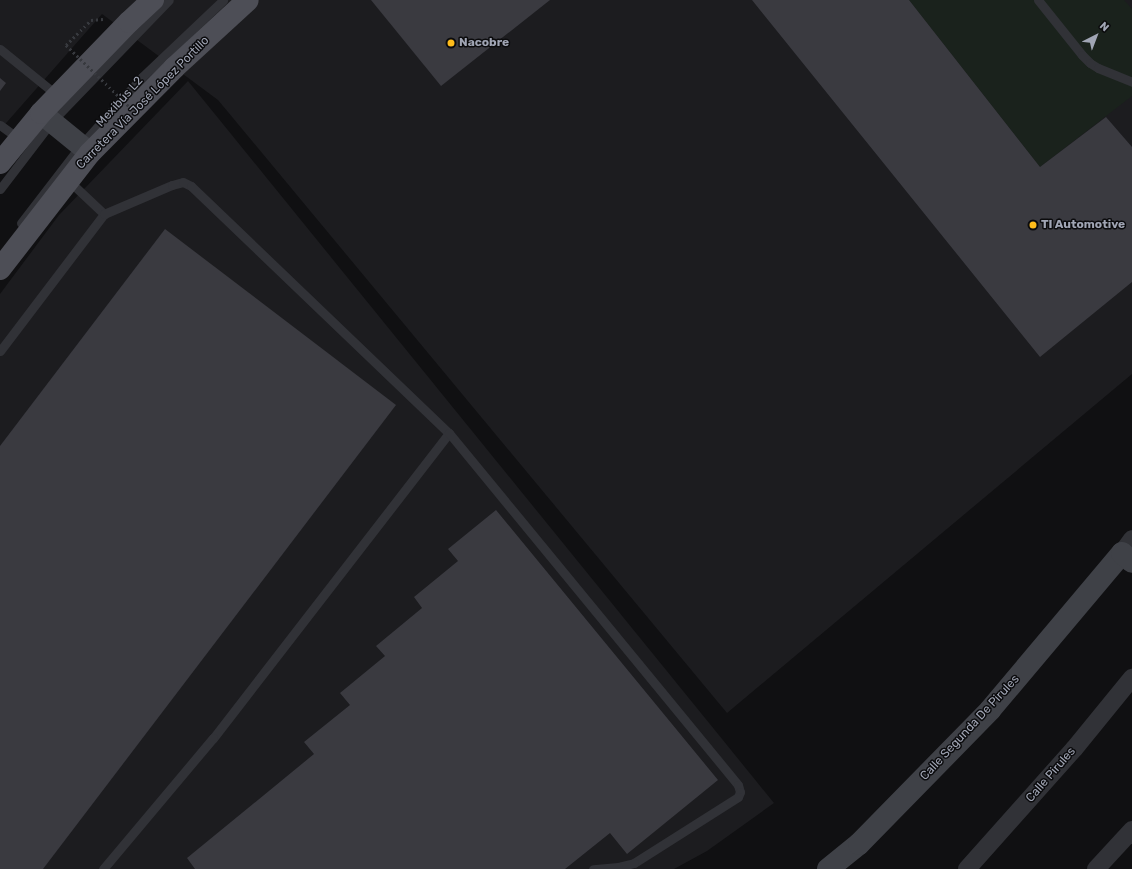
<!DOCTYPE html>
<meta charset="utf-8">
<style>
body{margin:0}
#map{position:relative;width:1132px;height:869px;overflow:hidden;background:#101012;font-family:Rubik,sans-serif}
div>[style]{position:absolute}
[style*='--x']{left:calc(var(--x)*1px);top:calc(var(--y)*1px);width:calc(var(--w)*1px);rotate:calc(var(--a)*1deg)}
.built>*{inset:0;background:#1c1c1f}
.green>*{inset:0;background:#1a221c}
.building>*{inset:0;background:#3a3a40}
.path>*{height:2.5px;margin-top:-1.25px;transform-origin:0;background:repeating-linear-gradient(90deg,#37393e 0 2px,transparent 0 5px)}
.lane>*{height:9px;margin:-4.5px;padding:0 4.5px;transform-origin:4.5px;border-radius:4.5px;background:#313237}
.street>*{height:18px;margin:-9px;padding:0 9px;transform-origin:9px;border-radius:9px;background:#313237}
.secondary>*{height:22px;margin:-11px;padding:0 11px;transform-origin:11px;border-radius:11px;background:#3f4147}
.primary>*{height:22px;margin:-11px;padding:0 11px;transform-origin:11px;border-radius:11px;background:#4d4e56}
.path-bridge>*{height:2.5px;margin-top:-1.25px;transform-origin:0;background:repeating-linear-gradient(90deg,#37393e 0 2px,transparent 0 5px)}
.dots>*{width:11px;height:11px;translate:-50% -50%;box-sizing:border-box;border:2px solid #0b0b0d;border-radius:50%}
span{translate:-50% -50%;white-space:nowrap;text-align:center;line-height:1.15;-webkit-text-stroke:3px #0b0b0d;paint-order:stroke}
.poi-label{font-size:12px;color:#a0a5b4;font-weight:700}
.left{translate:0 -50%;text-align:left}
.street-label{font-size:12px;color:#a0a5b4}
.north{position:absolute;left:1076px;top:16px;width:40px;height:40px;-webkit-text-stroke:3px #0b0b0d;paint-order:stroke;rotate:42deg;font-size:11px;font-weight:700;line-height:16px;text-align:center;color:#a0a5b4}
.north::after{content:'';display:block;margin:auto;width:14px;height:18px;background:#a0a5b4;clip-path:polygon(50% 0,100% 100%,50% 72%,0 100%)}
</style>
<div id="map">
<div class="built">
<div style="clip-path:polygon(0 0,1132px 0,1132px 374px,727px 713px,218px 100px,102px 14px,0 130px)"></div>
<div style="clip-path:polygon(188px 81px,774px 803px,707px 851px,674px 869px,0 869px,0 294px,59px 215px)"></div>
</div>
<div class="green">
<div style="clip-path:polygon(909px 0,1124px 0,1132px 9px,1132px 96px,1040px 167px)"></div>
</div>
<div class="building">
<div style="clip-path:polygon(371px 0,550px 0,441px 86px)"></div>
<div style="clip-path:polygon(752px 0,909px 0,1040px 167px,1106px 117px,1132px 147px,1132px 282px,1040px 357px)"></div>
<div style="clip-path:polygon(0 78px,6px 83px,0 91px)"></div>
<div style="clip-path:polygon(165px 229px,396px 405px,43px 869px,0 869px,0 446px)"></div>
<div style="clip-path:polygon(496px 510px,718px 780px,627px 854px,610px 833px,565px 869px,195px 869px,187px 858px,314px 754px,304px 742px,350px 705px,340px 693px,385px 656px,376px 646px,422px 608px,414px 597px,458px 561px,448px 549px)"></div>
</div>
<div class="path">
<div style="--x:66;--y:45;--w:35;--a:-45"></div>
<div style="--x:91;--y:20;--w:12;--a:-5"></div>
</div>
<div class="lane">
<div style="--x:1038;--y:0;--w:70;--a:51.3"></div>
<div style="--x:1082;--y:55;--w:11;--a:45"></div>
<div style="--x:1090;--y:63;--w:9;--a:32"></div>
<div style="--x:1098;--y:68;--w:37;--a:22"></div>
<div style="--x:0;--y:49;--w:75;--a:39"></div>
<div style="--x:0;--y:125;--w:24;--a:36"></div>
<div style="--x:68;--y:180;--w:50;--a:43.4"></div>
<div style="--x:0;--y:189;--w:86;--a:-52.6"></div>
<div style="--x:52;--y:121;--w:168;--a:-46"></div>
<div style="--x:21;--y:223;--w:98;--a:-52.4"></div>
<div style="--x:81;--y:145;--w:91;--a:-48.1"></div>
<div style="--x:142;--y:77;--w:112;--a:-43.5"></div>
<div style="--x:0;--y:351;--w:172;--a:-52.8"></div>
<div style="--x:104;--y:214;--w:74;--a:-23.1"></div>
<div style="--x:172;--y:185;--w:11;--a:-15"></div>
<div style="--x:183;--y:182;--w:9;--a:27"></div>
<div style="--x:191;--y:186;--w:357;--a:43.8"></div>
<div style="--x:449;--y:433;--w:386;--a:127.7"></div>
<div style="--x:213;--y:738;--w:171;--a:130"></div>
<div style="--x:449;--y:433;--w:455;--a:50.6"></div>
<div style="--x:738;--y:785;--w:7;--a:74"></div>
<div style="--x:740;--y:792;--w:5;--a:112"></div>
<div style="--x:738;--y:797;--w:123;--a:147.6"></div>
<div style="--x:634;--y:863;--w:16;--a:166"></div>
<div style="--x:618;--y:867;--w:25;--a:175"></div>
</div>
<div class="street">
<div style="--x:1122;--y:553;--w:17;--a:-54"></div>
<div style="--x:967;--y:869;--w:161;--a:-48.3"></div>
<div style="--x:1074;--y:749;--w:92;--a:-50.8"></div>
<div style="--x:1096;--y:869;--w:53;--a:-47.3"></div>
</div>
<div class="secondary">
<div style="--x:41;--y:113;--w:63;--a:39.2"></div>
<div style="--x:828;--y:869;--w:40;--a:-39"></div>
<div style="--x:859;--y:844;--w:187;--a:-45.6"></div>
<div style="--x:990;--y:710;--w:205;--a:-49.9"></div>
<div style="--x:1122;--y:553;--w:13;--a:42"></div>
</div>
<div class="primary">
<div style="--x:0;--y:163;--w:65;--a:-50.6"></div>
<div style="--x:41;--y:113;--w:127;--a:-46"></div>
<div style="--x:129;--y:22;--w:33;--a:-43"></div>
<div style="--x:0;--y:269;--w:147;--a:-52.2"></div>
<div style="--x:90;--y:153;--w:120;--a:-45.3"></div>
<div style="--x:174;--y:68;--w:100;--a:-42.6"></div>
</div>
<div class="path-bridge">
<div style="--x:66;--y:45;--w:98;--a:44.2"></div>
</div>
<div class="dots">
<div style="left:451px;top:43px;background:#ffbc1b"></div>
<div style="left:1033px;top:225px;background:#ffbc1b"></div>
</div>
<div class="poi-label">
<span class="left" style="left:459px;top:43px">Nacobre</span>
<span class="left" style="left:1041px;top:225px">TI Automotive</span>
</div>
<div class="street-label">
<span style="left:120px;top:102px;rotate:-48deg">Mexibús L2</span>
<span style="left:143px;top:103px;rotate:-45deg">Carretera Vía José López Portillo</span>
<span style="left:970px;top:728px;rotate:-47deg">Calle Segunda De Pirules</span>
<span style="left:1051px;top:775px;rotate:-49deg">Calle Pirules</span>
</div>
<div class="north">N</div>
</div>
